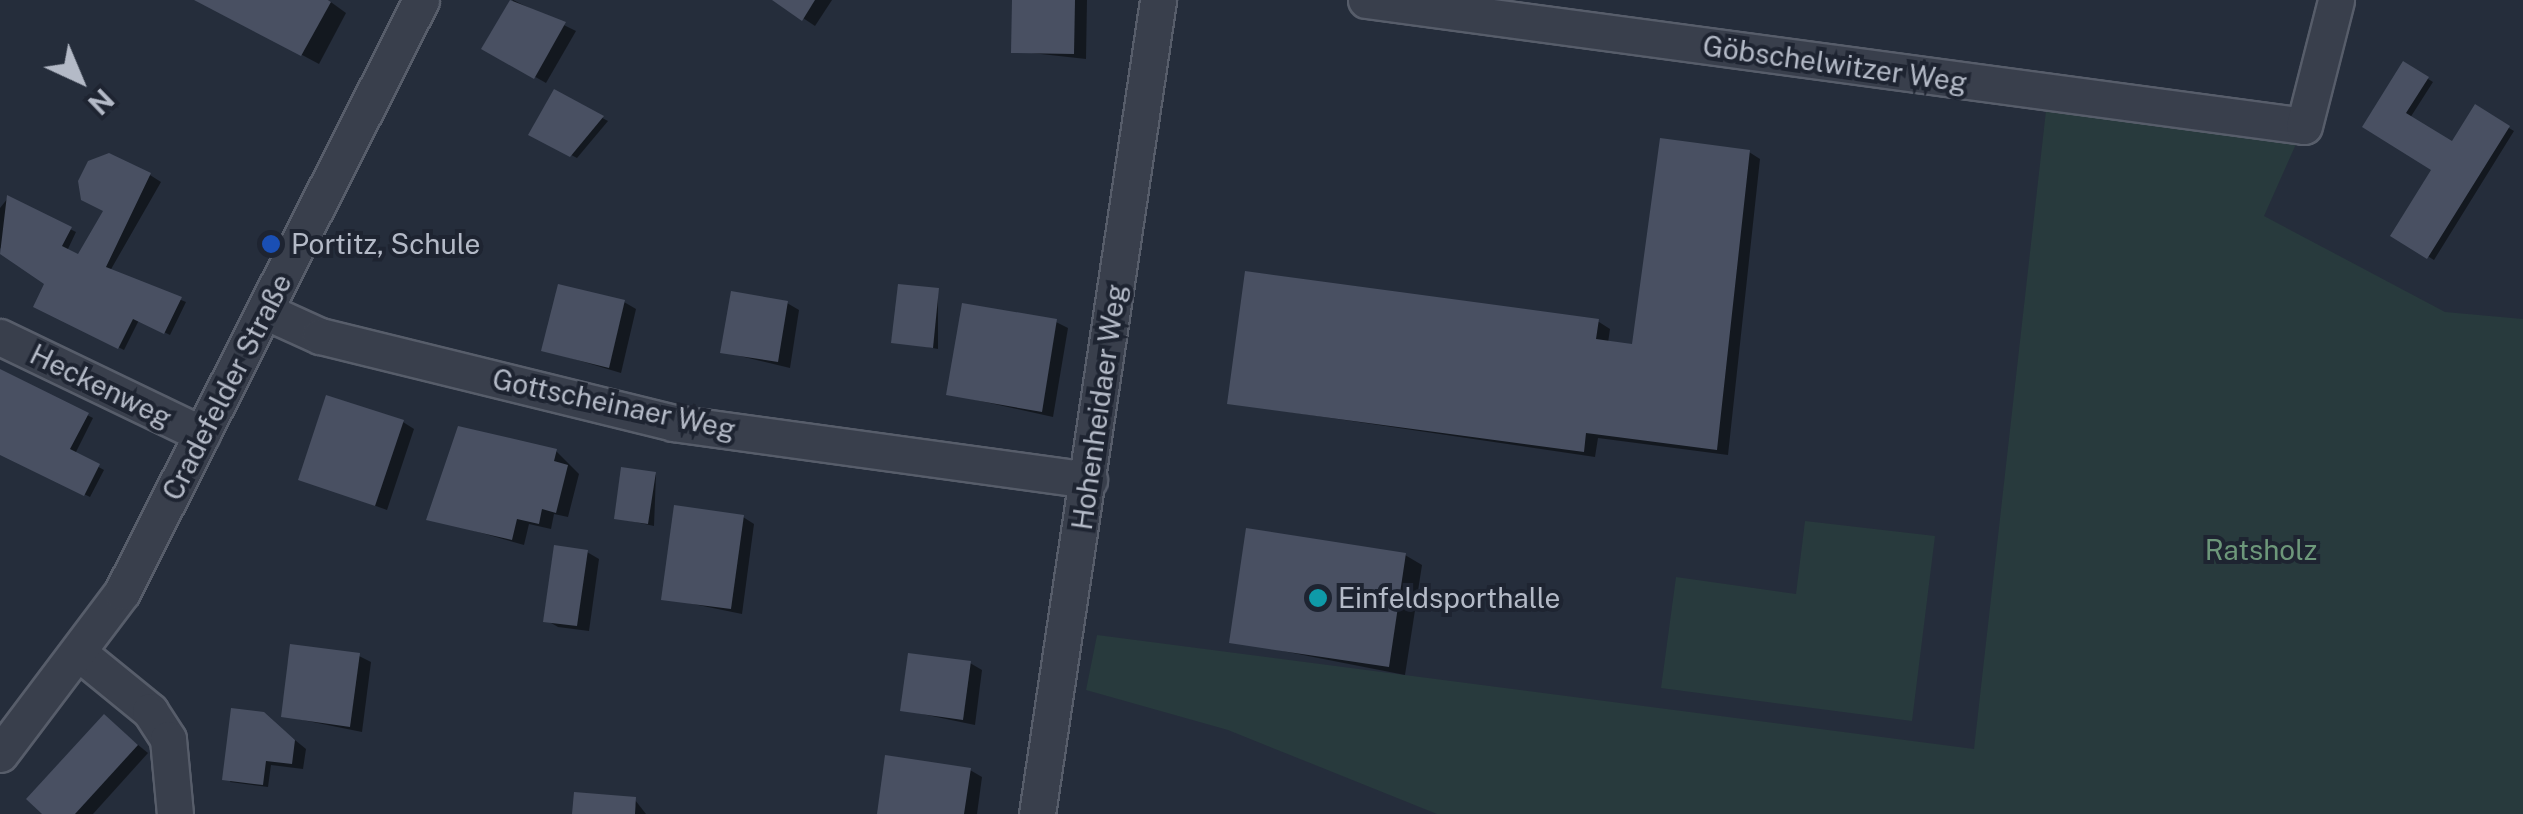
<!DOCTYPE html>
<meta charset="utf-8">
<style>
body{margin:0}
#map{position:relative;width:2523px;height:814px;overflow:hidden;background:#252d3b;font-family:"Public Sans",sans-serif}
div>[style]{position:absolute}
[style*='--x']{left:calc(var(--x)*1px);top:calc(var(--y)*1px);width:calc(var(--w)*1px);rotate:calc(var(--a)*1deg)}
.green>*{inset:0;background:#283a3d}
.shadow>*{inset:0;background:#0007}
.building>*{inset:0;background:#495062}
.roads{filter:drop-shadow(2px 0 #575d6a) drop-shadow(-2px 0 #575d6a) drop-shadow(0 2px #575d6a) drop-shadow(0 -2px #575d6a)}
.minor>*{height:35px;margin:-17.5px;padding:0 17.5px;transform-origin:17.5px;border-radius:17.5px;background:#393f4c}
.dots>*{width:28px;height:28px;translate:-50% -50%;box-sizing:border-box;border:5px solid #1e2431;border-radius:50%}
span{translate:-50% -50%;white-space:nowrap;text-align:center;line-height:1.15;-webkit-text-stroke:8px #1e2431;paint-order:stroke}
.street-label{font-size:28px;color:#b4bac7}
.poi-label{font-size:28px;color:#b4bac7}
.left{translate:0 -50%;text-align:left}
.park-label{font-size:28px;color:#6d977a}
.north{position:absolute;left:30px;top:30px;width:100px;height:100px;-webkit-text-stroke:8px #1e2431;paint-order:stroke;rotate:136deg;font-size:28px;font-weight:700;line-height:40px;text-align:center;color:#b4bac7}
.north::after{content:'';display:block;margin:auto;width:35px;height:45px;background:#b4bac7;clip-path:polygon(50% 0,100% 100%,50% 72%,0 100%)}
</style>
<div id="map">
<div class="green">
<div style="clip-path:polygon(2048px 93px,2304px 126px,2264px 216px,2445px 312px,2523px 319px,2523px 814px,1437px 814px,1228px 730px,1086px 690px,1097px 635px,1974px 749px)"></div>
<div style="clip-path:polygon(1805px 521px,1935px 536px,1912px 721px,1661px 688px,1676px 577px,1796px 594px)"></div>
</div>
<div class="shadow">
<div style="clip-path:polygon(199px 0,328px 0,346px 13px,319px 64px)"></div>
<div style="clip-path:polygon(513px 0,576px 31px,546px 83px,485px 48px)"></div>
<div style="clip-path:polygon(776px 0,832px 0,815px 26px)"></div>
<div style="clip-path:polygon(1015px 0,1087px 0,1086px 59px,1014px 51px)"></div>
<div style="clip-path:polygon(2404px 64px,2433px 82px,2410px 118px,2453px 144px,2475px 108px,2514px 131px,2434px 260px,2393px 235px,2435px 169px,2366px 126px)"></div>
<div style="clip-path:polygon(555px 93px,608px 121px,577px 158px,531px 134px)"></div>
<div style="clip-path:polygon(1749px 152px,1760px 159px,1728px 455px,1598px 438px,1595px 457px,1230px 403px,1247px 274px,1599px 322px,1610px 329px,1608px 343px,1634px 346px)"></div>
<div style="clip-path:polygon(150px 175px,161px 182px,110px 271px,186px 302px,170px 335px,139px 320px,124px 350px,36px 306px,47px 283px,0 248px,0 208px,8px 198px,76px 232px,67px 251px,79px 257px)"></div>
<div style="clip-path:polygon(938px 291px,938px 349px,894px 341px)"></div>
<div style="clip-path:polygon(624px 302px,636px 309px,621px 373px,544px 350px)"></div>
<div style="clip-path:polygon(787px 303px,799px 310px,790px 368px,723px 352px)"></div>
<div style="clip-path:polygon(1056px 322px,1068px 328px,1053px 417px,949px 394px)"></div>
<div style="clip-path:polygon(2px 372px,93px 418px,75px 454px,104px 470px,90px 497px,0 453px)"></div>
<div style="clip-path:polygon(403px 422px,414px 429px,387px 510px,301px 479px)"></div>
<div style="clip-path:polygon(556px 451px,579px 474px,568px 517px,554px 514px,551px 529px,529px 524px,524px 545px,429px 518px)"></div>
<div style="clip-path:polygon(656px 474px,654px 526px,616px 518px)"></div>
<div style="clip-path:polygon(743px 517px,754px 524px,742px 614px,664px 598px)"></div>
<div style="clip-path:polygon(587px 552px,599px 559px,589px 631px,558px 627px,546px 620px)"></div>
<div style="clip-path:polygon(1405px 555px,1422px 565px,1405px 675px,1232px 641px)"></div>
<div style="clip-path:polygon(359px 656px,371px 662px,362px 732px,283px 716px)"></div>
<div style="clip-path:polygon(970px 663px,982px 670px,975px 725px,903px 710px)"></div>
<div style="clip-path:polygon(263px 714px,306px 749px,303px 769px,271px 765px,268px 787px,230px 782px)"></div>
<div style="clip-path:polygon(105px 718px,148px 753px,93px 814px,45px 814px)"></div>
<div style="clip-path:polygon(970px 770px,982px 777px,977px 814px,879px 814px)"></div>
<div style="clip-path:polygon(635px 800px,646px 814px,575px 814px)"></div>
</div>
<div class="building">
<div style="clip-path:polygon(194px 0,328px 0,331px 2px,301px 56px)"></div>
<div style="clip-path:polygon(510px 0,566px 22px,534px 79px,481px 49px)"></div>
<div style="clip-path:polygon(772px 0,815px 0,802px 21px)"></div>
<div style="clip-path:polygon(1012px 0,1075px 0,1074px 54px,1011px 53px)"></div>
<div style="clip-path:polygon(2403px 61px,2429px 77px,2406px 113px,2452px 141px,2475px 104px,2510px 126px,2427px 259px,2390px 236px,2431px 170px,2362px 127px)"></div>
<div style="clip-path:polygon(554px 89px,604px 116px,570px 157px,528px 135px)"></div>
<div style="clip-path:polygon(1660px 138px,1750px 150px,1717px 450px,1586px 433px,1584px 452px,1227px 404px,1245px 271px,1599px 319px,1596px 339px,1632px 344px)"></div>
<div style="clip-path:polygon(109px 153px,151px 173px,106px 267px,182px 297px,164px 334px,133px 319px,118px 349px,33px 307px,44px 284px,0 254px,7px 195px,72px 227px,62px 246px,78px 254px,103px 211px,81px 200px,78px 181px,88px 161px)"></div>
<div style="clip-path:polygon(558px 284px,625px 300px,609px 368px,541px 351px)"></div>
<div style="clip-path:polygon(898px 284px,939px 288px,933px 348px,891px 343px)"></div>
<div style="clip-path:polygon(731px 291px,788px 301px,778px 362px,720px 353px)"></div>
<div style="clip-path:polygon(962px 303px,1057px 319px,1042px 412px,946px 395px)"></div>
<div style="clip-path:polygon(0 369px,89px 413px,70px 449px,100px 464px,84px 496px,0 455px)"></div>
<div style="clip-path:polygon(326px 395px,404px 420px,375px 506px,298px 480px)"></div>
<div style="clip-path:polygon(458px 426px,557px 449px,554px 461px,568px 465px,556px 513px,542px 509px,539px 524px,517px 519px,512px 540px,426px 520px)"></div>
<div style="clip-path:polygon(621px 467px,656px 472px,648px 524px,614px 519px)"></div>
<div style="clip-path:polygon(674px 505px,744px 515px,731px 609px,661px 600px)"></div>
<div style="clip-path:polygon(1246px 528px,1406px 553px,1389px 667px,1229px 643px)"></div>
<div style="clip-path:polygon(554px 545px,588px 550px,577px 626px,543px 622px)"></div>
<div style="clip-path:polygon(290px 644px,360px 653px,350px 727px,281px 717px)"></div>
<div style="clip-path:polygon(908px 653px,971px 661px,963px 720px,900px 711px)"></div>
<div style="clip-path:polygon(231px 708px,264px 712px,295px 740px,292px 764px,266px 761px,263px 785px,222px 780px)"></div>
<div style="clip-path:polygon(104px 714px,138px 745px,75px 814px,42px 814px,26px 799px)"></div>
<div style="clip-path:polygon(885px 755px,971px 768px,964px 814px,877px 814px)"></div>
<div style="clip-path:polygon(574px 792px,636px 797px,635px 814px,572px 814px)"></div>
</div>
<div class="roads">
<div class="minor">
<div style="--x:1366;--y:0;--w:946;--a:7.65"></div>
<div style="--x:2304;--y:126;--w:130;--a:-75.7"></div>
<div style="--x:267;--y:312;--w:58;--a:24.4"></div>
<div style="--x:320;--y:336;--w:364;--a:13.8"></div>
<div style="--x:673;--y:423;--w:420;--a:7.8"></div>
<div style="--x:0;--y:337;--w:224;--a:25.7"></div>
<div style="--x:79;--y:653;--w:92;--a:39.2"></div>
<div style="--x:150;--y:711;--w:33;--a:57"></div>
<div style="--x:168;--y:739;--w:75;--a:84.7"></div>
<div style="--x:0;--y:754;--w:203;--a:-53"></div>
<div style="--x:122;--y:592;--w:663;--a:-63.2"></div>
<div style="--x:1037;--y:814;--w:823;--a:-81.54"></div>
</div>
</div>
<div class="dots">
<div style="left:271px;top:244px;background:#1a4fb4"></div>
<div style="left:1318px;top:598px;background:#0f9aa8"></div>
</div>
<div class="street-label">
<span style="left:1835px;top:64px;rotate:8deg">Göbschelwitzer Weg</span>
<span style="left:101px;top:386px;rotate:26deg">Heckenweg</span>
<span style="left:227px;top:387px;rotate:-63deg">Cradefelder Straße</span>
<span style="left:614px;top:404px;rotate:12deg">Gottscheinaer Weg</span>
<span style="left:1099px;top:407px;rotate:-82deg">Hohenheidaer Weg</span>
</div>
<div class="poi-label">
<span class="left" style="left:291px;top:244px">Portitz, Schule</span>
<span class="left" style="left:1338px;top:598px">Einfeldsporthalle</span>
</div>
<div class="park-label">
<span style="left:2261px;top:550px">Ratsholz</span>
</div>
<div class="north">N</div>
</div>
